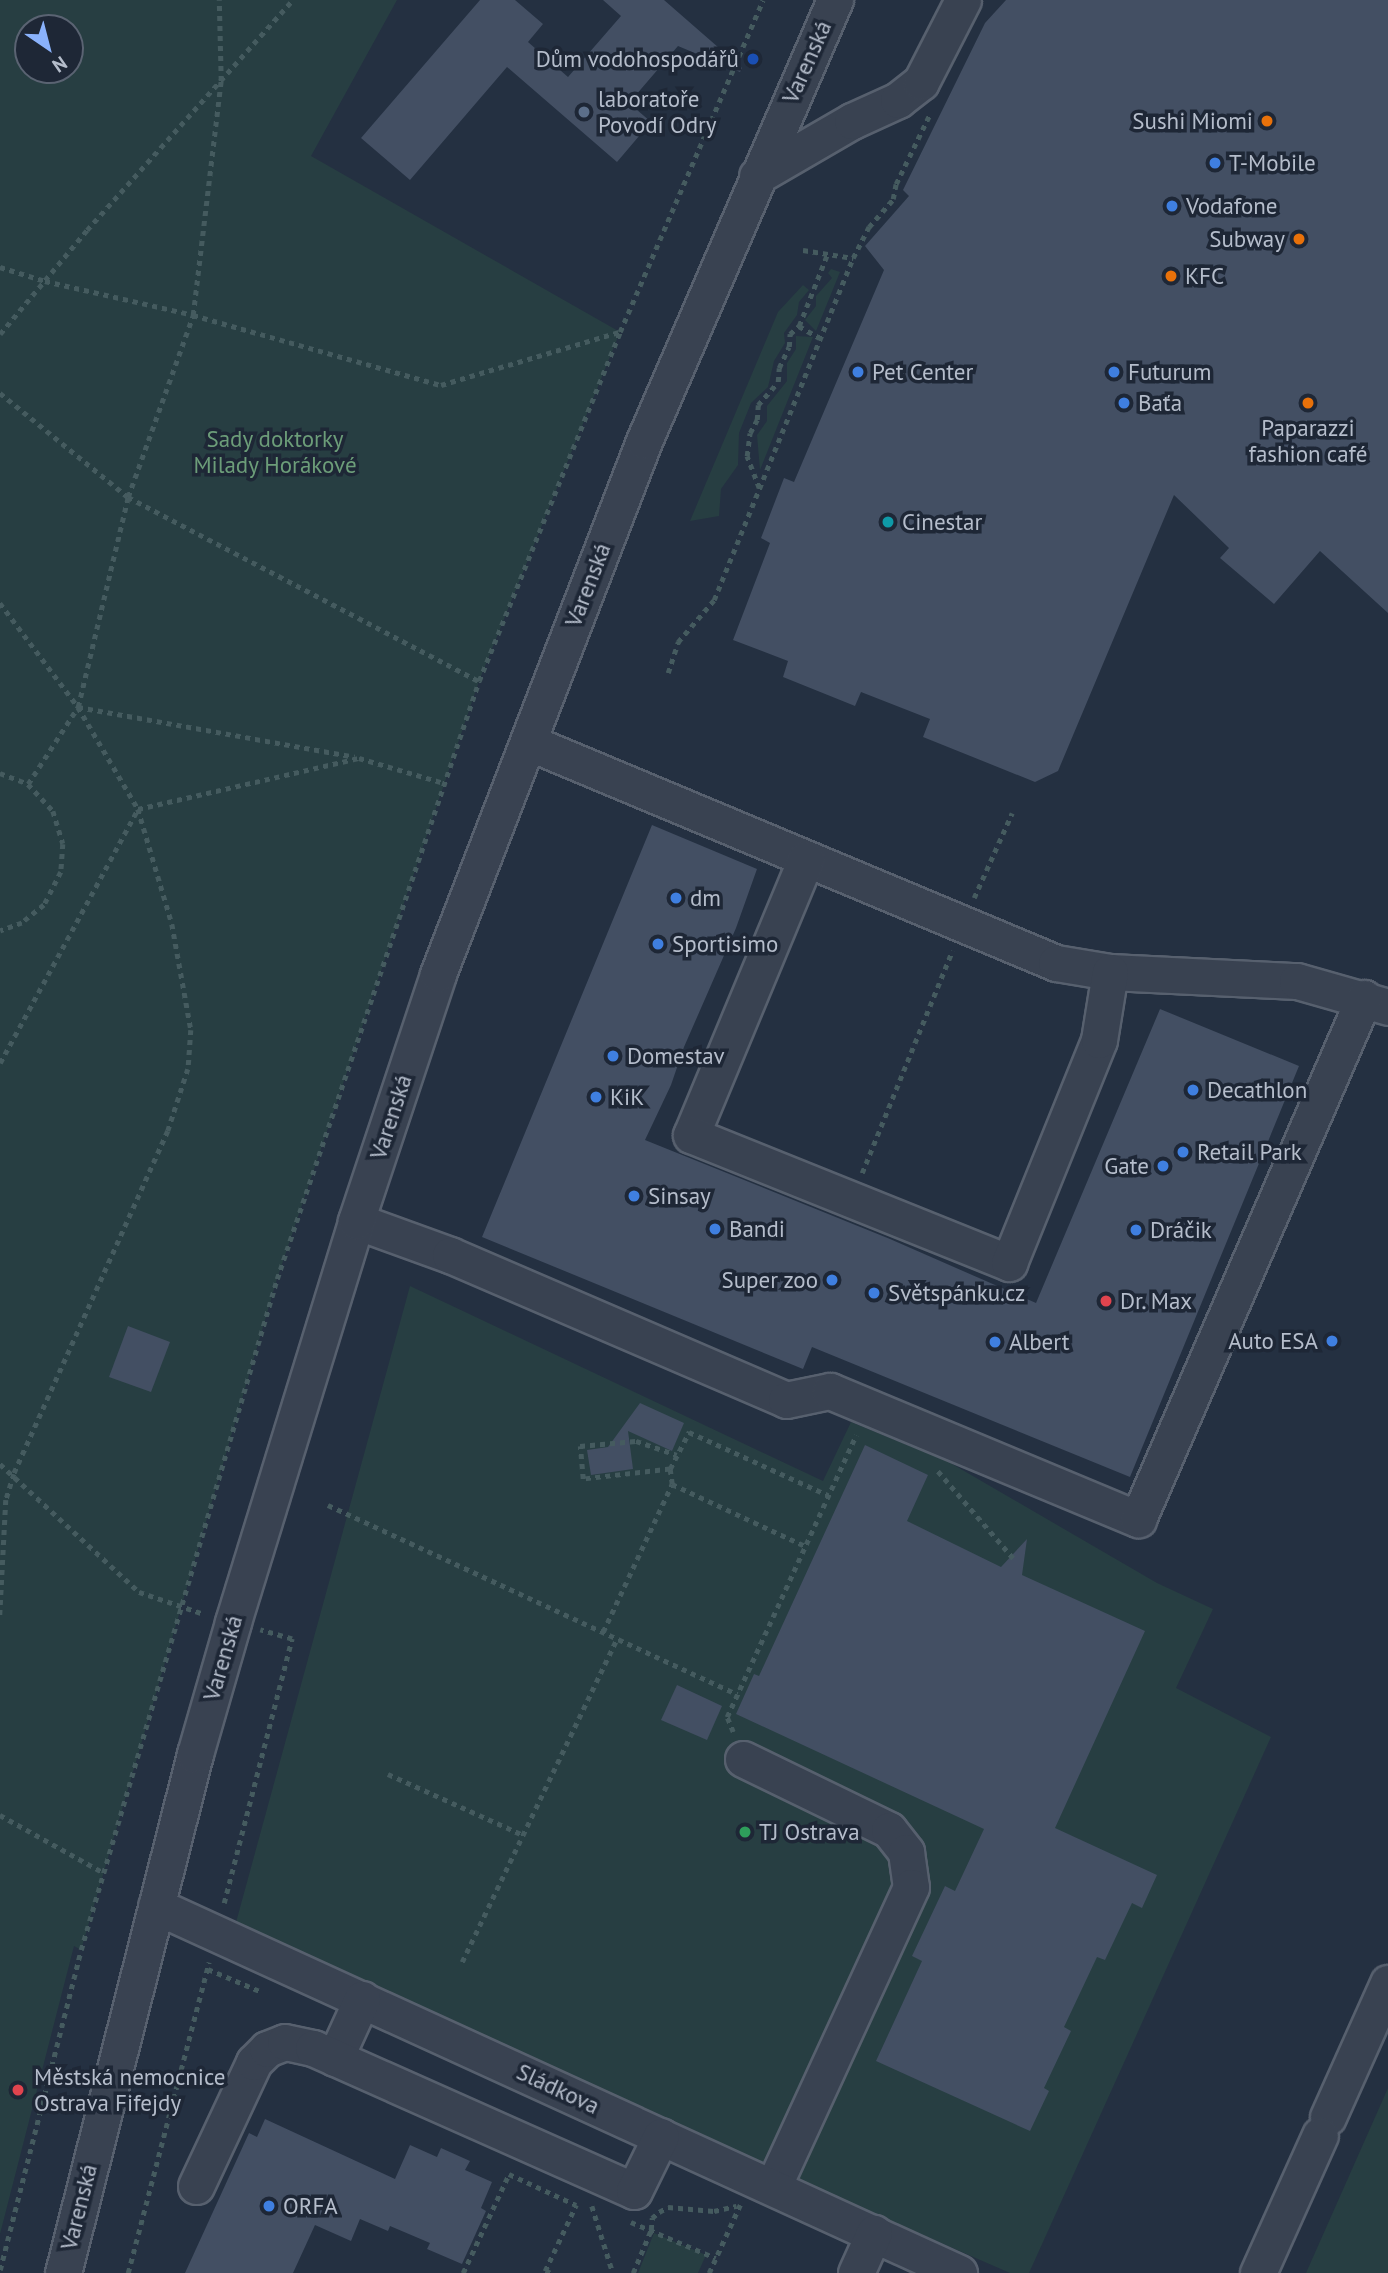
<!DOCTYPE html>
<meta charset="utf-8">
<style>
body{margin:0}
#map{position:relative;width:1388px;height:2273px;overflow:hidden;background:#243041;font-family:"PT Sans",sans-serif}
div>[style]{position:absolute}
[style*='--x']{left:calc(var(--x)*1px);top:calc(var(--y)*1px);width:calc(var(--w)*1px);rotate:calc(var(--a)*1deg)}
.green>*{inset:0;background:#273e42}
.building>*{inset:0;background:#434f63}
.path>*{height:4.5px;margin-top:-2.25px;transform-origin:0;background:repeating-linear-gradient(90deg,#455b5f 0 5px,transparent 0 10px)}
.roads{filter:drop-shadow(2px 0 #57606e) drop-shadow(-2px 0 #57606e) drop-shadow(0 2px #57606e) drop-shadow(0 -2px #57606e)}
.minor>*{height:35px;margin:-17.5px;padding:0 17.5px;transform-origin:17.5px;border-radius:17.5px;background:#394251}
.dots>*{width:19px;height:19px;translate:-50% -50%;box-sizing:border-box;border:4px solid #1e2736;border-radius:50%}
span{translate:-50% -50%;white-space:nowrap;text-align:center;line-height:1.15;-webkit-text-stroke:7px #1e2736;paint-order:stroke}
.poi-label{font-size:23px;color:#b5bdcb}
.right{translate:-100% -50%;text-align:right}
.left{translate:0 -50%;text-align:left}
.street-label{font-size:23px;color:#b5bdcb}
.park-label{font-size:23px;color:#6c9d79}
.north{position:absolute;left:14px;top:14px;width:70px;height:70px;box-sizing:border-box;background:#1e2736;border:2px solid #5a6372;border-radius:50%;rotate:145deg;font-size:19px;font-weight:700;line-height:28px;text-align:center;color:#b5bdcb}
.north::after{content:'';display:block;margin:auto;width:24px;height:32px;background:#8ab2fc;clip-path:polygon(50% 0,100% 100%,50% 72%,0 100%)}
</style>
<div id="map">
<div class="green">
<div style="clip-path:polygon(evenodd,0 0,397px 0,311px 156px,620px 332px,479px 681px,277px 1279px,81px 1950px,74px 1946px,0 2234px,0 0,28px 28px,70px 28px,70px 70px,28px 70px,28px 28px)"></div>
<div style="clip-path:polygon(831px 269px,840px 272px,816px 331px,805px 320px,816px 306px,816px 296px,832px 278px,828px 273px)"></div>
<div style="clip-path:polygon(803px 285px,809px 290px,799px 302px,797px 315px,784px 333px,785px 343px,774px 361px,768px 387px,751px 403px,739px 433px,738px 465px,721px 489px,719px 516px,690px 521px,778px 312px)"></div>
<div style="clip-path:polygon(796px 336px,813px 337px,760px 470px,757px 435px,767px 421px,767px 406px,787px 381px,787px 363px,796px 349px)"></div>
<div style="clip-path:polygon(410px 1286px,823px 1481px,851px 1422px,947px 1461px,1157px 1583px,1213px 1609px,1176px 1688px,1271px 1737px,1029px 2273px,1010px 2273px,755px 2162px,235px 1926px)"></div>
<div style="clip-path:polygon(1388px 2088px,1388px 2273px,1306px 2273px)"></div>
<div style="clip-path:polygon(654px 2233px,706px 2255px,698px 2273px,638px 2273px)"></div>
</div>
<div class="building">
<div style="clip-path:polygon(480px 0,515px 0,543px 24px,528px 42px,568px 77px,621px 16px,603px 0,664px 0,742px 68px,740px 72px,678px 46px,629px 103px,651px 122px,617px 162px,507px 67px,410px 180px,361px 138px)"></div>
<div style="clip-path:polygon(1006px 0,1388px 0,1388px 613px,1320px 551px,1274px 604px,1220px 558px,1229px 548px,1174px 495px,1058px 771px,1035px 782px,923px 737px,930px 719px,861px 692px,855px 706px,783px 677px,788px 661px,733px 640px,770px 543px,761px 538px,784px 478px,794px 482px,884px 270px,865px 246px,909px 196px,903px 190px,985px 23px)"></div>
<div style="clip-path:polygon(652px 825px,757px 869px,736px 928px,684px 1047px,671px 1085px,645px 1140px,890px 1239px,1036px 1303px,1160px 1009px,1299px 1066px,1130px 1477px,812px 1347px,803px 1369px,482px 1237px)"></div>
<div style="clip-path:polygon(128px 1326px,170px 1342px,151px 1392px,109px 1377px)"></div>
<div style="clip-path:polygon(640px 1403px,684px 1423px,672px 1451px,628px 1431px,633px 1469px,591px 1475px,587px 1450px,608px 1447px)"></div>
<div style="clip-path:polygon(865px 1445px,928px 1475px,907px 1521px,1001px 1567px,1027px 1539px,1022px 1575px,1145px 1631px,1055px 1828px,1157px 1875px,1142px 1908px,1132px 1903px,1105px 1960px,1097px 1957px,1064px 2027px,1071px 2031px,1044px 2088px,1049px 2091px,1030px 2131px,876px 2061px,922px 1961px,912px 1956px,945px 1886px,955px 1891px,984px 1829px,736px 1714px,754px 1674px,759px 1676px)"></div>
<div style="clip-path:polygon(677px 1685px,722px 1706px,707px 1740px,661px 1720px)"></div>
<div style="clip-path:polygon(265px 2119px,395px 2179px,410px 2145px,437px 2157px,441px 2148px,470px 2161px,465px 2170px,492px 2182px,481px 2208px,486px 2211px,462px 2264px,427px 2249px,430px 2243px,390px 2226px,388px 2231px,360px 2219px,351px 2241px,315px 2225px,293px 2273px,185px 2273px,249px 2133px,257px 2137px)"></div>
</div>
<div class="path">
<div style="--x:803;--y:250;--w:51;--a:9.1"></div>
<div style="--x:853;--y:258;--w:35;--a:-63"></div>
<div style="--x:869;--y:227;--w:37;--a:-49"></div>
<div style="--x:893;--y:199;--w:15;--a:-79"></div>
<div style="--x:896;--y:184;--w:78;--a:-64.1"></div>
<div style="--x:0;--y:267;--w:47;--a:17.3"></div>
<div style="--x:45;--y:281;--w:152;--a:12.9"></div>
<div style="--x:193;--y:315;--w:258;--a:15.8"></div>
<div style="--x:441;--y:385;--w:186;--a:-16.6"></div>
<div style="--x:799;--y:326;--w:24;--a:30"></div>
<div style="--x:0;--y:334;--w:136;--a:-50.1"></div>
<div style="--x:87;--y:230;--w:309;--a:-48.2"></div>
<div style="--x:0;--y:393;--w:165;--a:39.1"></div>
<div style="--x:128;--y:497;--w:396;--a:27.7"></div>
<div style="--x:759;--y:488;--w:34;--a:-111"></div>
<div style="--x:747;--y:456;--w:23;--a:-83"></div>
<div style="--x:750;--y:433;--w:15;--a:-62"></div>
<div style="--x:757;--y:420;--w:15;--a:-86"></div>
<div style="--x:758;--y:405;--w:30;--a:-49"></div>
<div style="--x:778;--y:382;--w:14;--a:-86"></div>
<div style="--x:779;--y:368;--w:23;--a:-65"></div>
<div style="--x:789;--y:347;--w:13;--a:-86"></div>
<div style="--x:790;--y:334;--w:12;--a:-42"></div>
<div style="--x:799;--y:326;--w:76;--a:-68.5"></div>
<div style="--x:0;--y:603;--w:130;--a:53.1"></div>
<div style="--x:78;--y:707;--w:118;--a:59.5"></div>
<div style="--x:138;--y:809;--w:120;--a:73.5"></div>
<div style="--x:172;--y:924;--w:108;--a:79.8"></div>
<div style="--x:191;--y:1030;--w:39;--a:94"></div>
<div style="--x:188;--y:1069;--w:65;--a:107.9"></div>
<div style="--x:168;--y:1131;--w:376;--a:114.2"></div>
<div style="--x:14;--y:1474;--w:27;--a:107"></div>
<div style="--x:6;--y:1500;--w:116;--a:93"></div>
<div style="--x:668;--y:673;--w:33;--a:-72"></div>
<div style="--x:678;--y:642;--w:55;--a:-49.4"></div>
<div style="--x:714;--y:600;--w:369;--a:-67.9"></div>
<div style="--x:78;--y:707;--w:281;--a:10.2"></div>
<div style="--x:0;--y:773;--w:30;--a:21"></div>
<div style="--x:28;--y:784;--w:37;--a:47"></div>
<div style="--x:53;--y:811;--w:34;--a:73"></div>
<div style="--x:63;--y:844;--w:28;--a:94"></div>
<div style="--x:61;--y:872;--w:37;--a:117"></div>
<div style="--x:44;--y:905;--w:28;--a:141"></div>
<div style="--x:22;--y:923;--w:23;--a:160"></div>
<div style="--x:28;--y:784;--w:92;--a:-57"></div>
<div style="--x:78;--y:707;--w:216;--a:-76.6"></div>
<div style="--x:128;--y:497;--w:193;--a:-70.3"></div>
<div style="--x:193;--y:315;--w:236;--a:-83.2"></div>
<div style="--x:221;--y:81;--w:81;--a:-91.4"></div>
<div style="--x:974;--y:898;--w:93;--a:-65.9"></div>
<div style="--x:0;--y:1063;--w:289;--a:-61.5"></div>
<div style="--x:138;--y:809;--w:227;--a:-13"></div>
<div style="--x:359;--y:758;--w:89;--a:16.4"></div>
<div style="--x:862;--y:1173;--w:240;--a:-67.9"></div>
<div style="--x:0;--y:1464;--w:189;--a:42.6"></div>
<div style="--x:139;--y:1592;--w:69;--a:18.7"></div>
<div style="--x:670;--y:1469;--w:42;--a:-62.8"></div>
<div style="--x:689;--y:1432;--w:153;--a:24.4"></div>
<div style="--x:938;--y:1471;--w:116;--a:49.2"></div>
<div style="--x:672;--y:1484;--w:15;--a:-98"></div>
<div style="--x:670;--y:1469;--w:88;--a:173.4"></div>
<div style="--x:583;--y:1479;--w:33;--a:-95"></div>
<div style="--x:580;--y:1446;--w:56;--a:-5.1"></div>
<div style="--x:636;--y:1441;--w:43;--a:18.9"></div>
<div style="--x:328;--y:1505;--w:451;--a:24.8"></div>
<div style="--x:603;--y:1632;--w:163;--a:-65"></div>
<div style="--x:672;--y:1484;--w:147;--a:25"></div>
<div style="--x:733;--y:1732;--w:16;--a:-112"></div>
<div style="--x:727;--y:1717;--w:310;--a:-65.4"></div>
<div style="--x:388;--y:1774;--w:148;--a:24.3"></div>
<div style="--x:0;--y:1815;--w:119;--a:29.1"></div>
<div style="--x:224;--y:1903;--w:273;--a:-75.6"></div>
<div style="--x:292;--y:1639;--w:33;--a:-164"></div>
<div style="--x:462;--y:1962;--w:359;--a:-64.4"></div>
<div style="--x:208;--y:1969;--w:59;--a:23.1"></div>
<div style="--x:592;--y:2206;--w:70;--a:72.6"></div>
<div style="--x:631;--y:2222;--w:92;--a:23"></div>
<div style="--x:0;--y:2270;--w:330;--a:-75.8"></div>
<div style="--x:81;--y:1950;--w:699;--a:-73.72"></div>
<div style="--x:277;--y:1279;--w:631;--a:-71.34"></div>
<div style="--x:479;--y:681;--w:376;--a:-68"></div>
<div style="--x:620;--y:332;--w:361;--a:-66.7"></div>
<div style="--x:128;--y:2273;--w:321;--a:-75.4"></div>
<div style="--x:463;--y:2273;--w:109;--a:-65.1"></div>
<div style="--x:509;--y:2174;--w:74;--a:24.8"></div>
<div style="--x:550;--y:2273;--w:5;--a:-158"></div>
<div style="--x:545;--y:2271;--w:73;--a:-64.8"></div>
<div style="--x:633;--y:2273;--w:47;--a:-67.3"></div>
<div style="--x:651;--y:2230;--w:12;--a:-85"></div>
<div style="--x:652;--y:2218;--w:9;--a:-41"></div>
<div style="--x:659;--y:2212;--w:10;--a:-29"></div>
<div style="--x:668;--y:2207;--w:46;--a:5"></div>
<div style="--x:714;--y:2211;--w:23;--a:-13"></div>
<div style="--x:709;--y:2273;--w:75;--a:-65.5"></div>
</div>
<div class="roads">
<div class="minor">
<div style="--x:757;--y:176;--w:110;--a:-30.1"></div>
<div style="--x:852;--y:121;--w:51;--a:-24.5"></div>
<div style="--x:898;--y:100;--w:29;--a:-38"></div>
<div style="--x:921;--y:82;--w:92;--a:-62.9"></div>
<div style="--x:528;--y:742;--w:572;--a:22.71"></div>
<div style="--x:1056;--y:963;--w:55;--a:9.5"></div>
<div style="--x:1110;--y:972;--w:187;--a:2.8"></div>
<div style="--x:1297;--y:981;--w:95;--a:15.9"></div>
<div style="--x:806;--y:859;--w:299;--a:112.6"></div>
<div style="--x:691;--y:1135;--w:343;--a:21.9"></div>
<div style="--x:1009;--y:1263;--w:240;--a:-68"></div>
<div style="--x:1099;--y:1040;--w:69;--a:-80.8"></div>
<div style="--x:356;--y:1221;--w:100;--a:19.9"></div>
<div style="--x:450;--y:1255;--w:366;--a:23.3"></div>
<div style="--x:786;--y:1400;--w:45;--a:-11.6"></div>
<div style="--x:830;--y:1391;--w:334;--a:22.6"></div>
<div style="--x:1138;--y:1519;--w:568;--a:-66.55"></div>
<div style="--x:743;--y:1759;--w:162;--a:25.9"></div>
<div style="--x:889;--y:1830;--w:28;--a:52"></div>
<div style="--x:906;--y:1852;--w:35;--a:82"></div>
<div style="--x:911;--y:1887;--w:330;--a:114.7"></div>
<div style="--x:156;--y:1906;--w:883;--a:24.56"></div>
<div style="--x:335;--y:2058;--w:65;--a:-65.4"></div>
<div style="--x:1328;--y:2117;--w:147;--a:-65.9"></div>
<div style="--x:196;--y:2186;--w:137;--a:-64.9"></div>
<div style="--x:254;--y:2062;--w:18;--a:-45"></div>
<div style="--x:267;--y:2049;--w:19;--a:-21"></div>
<div style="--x:285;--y:2042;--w:29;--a:12"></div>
<div style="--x:313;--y:2048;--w:351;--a:24"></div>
<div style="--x:634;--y:2191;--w:61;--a:-63.9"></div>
<div style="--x:63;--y:2273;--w:536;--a:-75.73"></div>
<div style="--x:195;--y:1754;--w:137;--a:-73.9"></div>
<div style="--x:233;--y:1622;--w:419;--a:-72.9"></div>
<div style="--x:356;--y:1221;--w:260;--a:-71.6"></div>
<div style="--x:438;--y:974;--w:571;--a:-68.87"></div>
<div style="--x:644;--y:441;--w:481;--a:-66.6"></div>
<div style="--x:856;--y:2273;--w:44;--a:-65.8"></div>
<div style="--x:1258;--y:2273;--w:151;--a:-65.8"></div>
</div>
</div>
<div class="dots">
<div style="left:753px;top:59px;background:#1a4fb4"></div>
<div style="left:584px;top:112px;background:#5c6f8a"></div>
<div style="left:1267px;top:121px;background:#e8710a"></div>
<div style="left:1215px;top:163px;background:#3f7fe0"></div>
<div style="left:1172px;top:206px;background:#3f7fe0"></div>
<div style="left:1299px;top:239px;background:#e8710a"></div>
<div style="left:1171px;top:276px;background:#e8710a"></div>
<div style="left:858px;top:372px;background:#3f7fe0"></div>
<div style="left:1114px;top:372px;background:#3f7fe0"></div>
<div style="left:1124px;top:403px;background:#3f7fe0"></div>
<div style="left:1308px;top:403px;background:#e8710a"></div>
<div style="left:888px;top:522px;background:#0f9aa8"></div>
<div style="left:676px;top:898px;background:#3f7fe0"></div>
<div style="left:658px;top:944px;background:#3f7fe0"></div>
<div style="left:613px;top:1056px;background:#3f7fe0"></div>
<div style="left:1193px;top:1090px;background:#3f7fe0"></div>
<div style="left:596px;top:1097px;background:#3f7fe0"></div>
<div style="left:1183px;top:1152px;background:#3f7fe0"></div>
<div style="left:1163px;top:1166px;background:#3f7fe0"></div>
<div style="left:634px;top:1196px;background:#3f7fe0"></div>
<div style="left:715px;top:1229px;background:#3f7fe0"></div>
<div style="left:1136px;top:1230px;background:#3f7fe0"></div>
<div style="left:832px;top:1280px;background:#3f7fe0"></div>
<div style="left:874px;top:1293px;background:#3f7fe0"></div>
<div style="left:1106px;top:1301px;background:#e0444e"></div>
<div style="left:1332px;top:1341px;background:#3f7fe0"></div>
<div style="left:995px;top:1342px;background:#3f7fe0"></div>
<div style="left:745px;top:1832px;background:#2e9e5b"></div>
<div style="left:18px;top:2090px;background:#e0444e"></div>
<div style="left:269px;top:2206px;background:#3f7fe0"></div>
</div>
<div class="poi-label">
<span class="right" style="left:739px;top:59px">Dům vodohospodářů</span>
<span class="left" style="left:598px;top:112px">laboratoře<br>Povodí Odry</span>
<span class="right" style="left:1253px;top:121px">Sushi Miomi</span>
<span class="left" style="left:1229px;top:163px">T-Mobile</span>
<span class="left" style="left:1186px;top:206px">Vodafone</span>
<span class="right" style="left:1285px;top:239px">Subway</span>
<span class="left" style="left:1185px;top:276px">KFC</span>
<span class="left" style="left:872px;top:372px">Pet Center</span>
<span class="left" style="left:1128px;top:372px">Futurum</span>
<span class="left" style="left:1138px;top:403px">Baťa</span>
<span style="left:1308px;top:441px">Paparazzi<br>fashion café</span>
<span class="left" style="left:902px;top:522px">Cinestar</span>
<span class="left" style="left:690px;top:898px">dm</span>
<span class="left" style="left:672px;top:944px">Sportisimo</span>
<span class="left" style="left:627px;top:1056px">Domestav</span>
<span class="left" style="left:1207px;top:1090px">Decathlon</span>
<span class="left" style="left:610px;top:1097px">KiK</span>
<span class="left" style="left:1197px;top:1152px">Retail Park</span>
<span class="right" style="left:1149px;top:1166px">Gate</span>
<span class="left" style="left:648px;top:1196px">Sinsay</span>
<span class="left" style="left:729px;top:1229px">Bandi</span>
<span class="left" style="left:1150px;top:1230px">Dráčik</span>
<span class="right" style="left:818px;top:1280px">Super zoo</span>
<span class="left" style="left:888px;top:1293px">Světspánku.cz</span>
<span class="left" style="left:1120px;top:1301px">Dr. Max</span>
<span class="right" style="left:1318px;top:1341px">Auto ESA</span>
<span class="left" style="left:1009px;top:1342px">Albert</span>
<span class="left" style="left:759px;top:1832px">TJ Ostrava</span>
<span class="left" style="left:34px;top:2090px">Městská nemocnice<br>Ostrava Fifejdy</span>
<span class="left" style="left:283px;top:2206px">ORFA</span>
</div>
<div class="street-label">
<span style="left:807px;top:62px;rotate:-66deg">Varenská</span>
<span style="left:588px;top:585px;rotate:-69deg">Varenská</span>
<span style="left:391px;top:1117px;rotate:-72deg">Varenská</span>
<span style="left:223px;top:1658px;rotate:-74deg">Varenská</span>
<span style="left:558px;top:2089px;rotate:25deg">Sládkova</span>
<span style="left:79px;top:2207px;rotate:-76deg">Varenská</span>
</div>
<div class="park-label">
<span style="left:275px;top:452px">Sady doktorky<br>Milady Horákové</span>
</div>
<div class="north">N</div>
</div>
